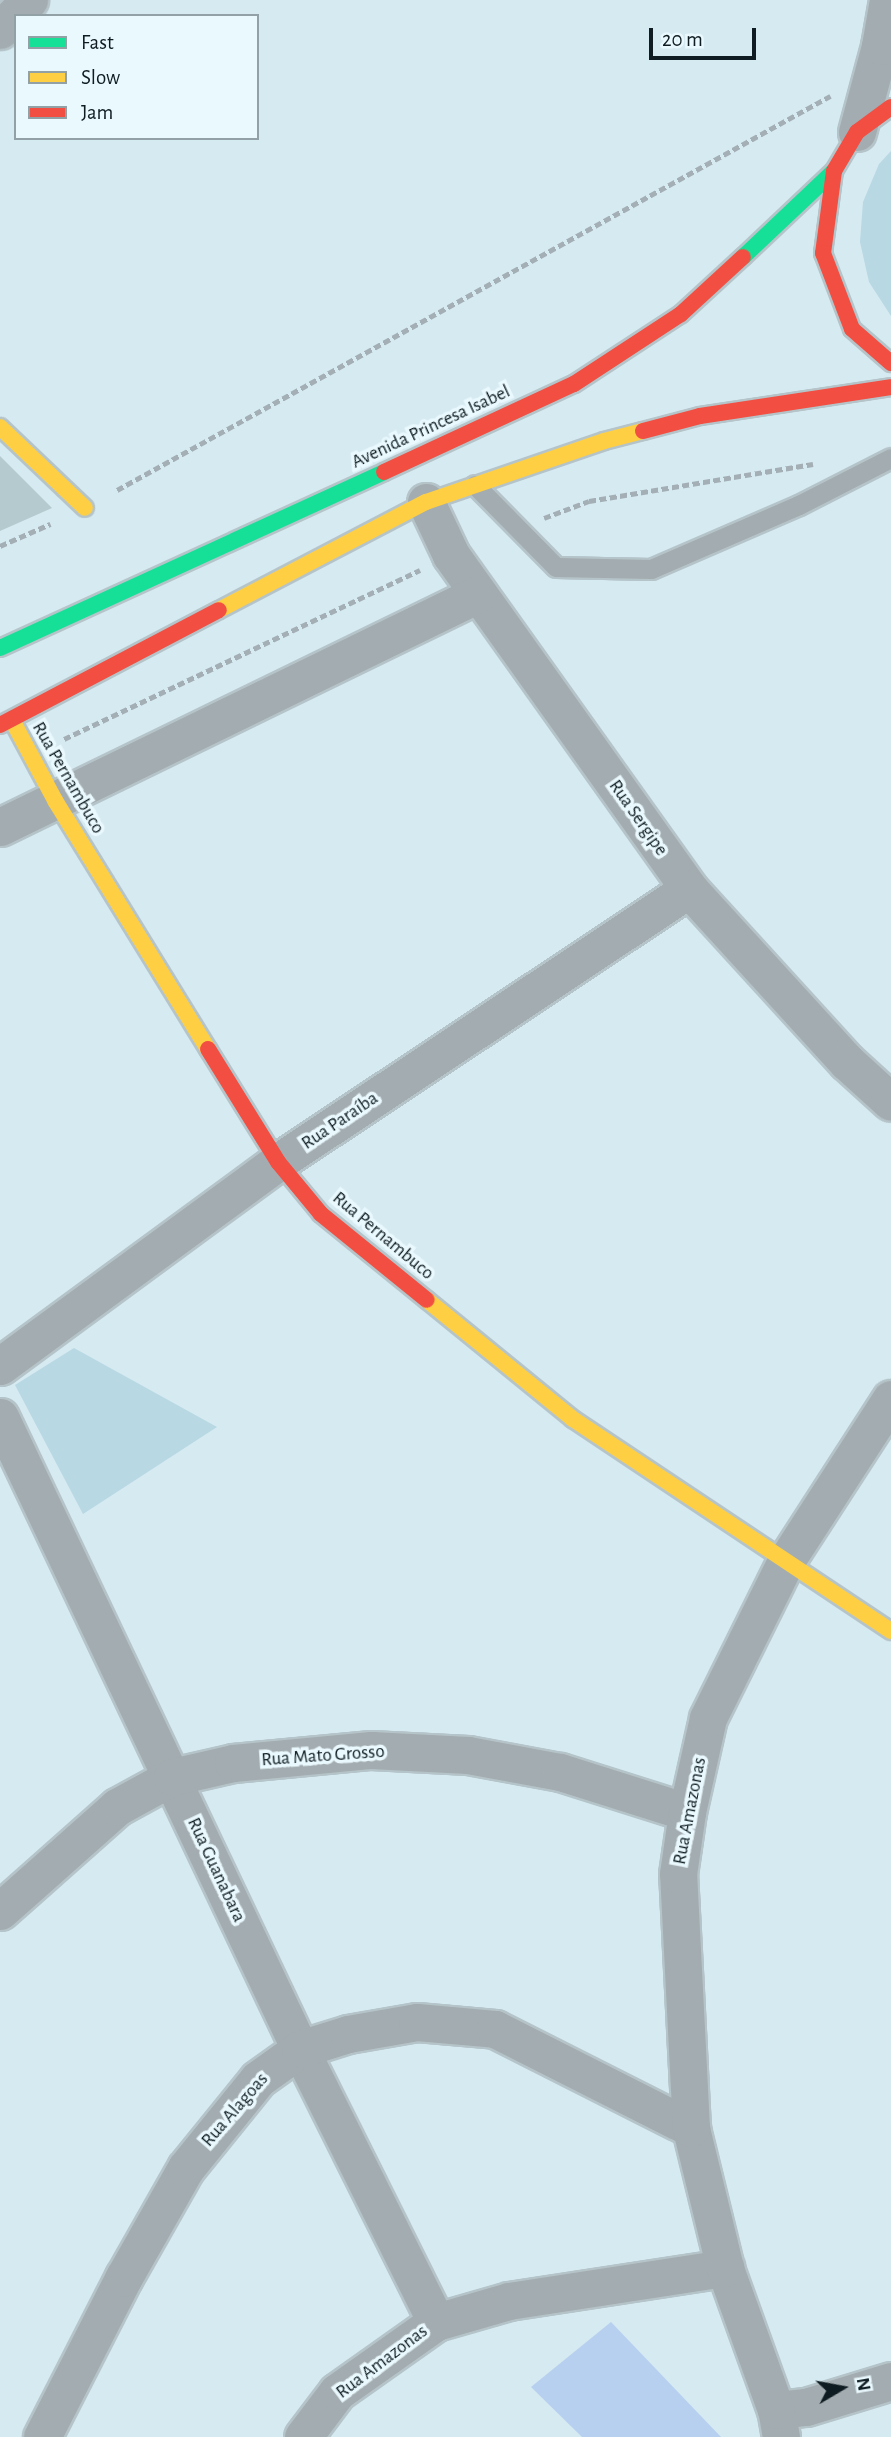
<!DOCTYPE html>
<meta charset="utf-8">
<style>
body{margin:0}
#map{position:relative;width:891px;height:2437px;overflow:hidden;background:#d6eaf1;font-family:"Alegreya Sans",sans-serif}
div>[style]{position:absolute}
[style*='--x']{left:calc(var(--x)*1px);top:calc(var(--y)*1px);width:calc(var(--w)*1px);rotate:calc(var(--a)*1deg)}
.green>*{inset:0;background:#b8d8e3}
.water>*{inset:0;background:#b7d0ef}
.building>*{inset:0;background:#b4cace}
.path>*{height:4.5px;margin-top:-2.25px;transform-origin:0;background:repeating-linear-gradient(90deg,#a3aeb5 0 7px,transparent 0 10.5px)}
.roads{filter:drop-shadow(2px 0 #b5c4c9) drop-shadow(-2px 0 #b5c4c9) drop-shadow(0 2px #b5c4c9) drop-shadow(0 -2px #b5c4c9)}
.lane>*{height:19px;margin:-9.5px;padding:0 9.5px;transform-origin:9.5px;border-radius:9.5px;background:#a3acb0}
.street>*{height:37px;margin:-18.5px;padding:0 18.5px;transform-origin:18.5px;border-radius:18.5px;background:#a3acb0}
.fast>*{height:16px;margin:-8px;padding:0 8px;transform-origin:8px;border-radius:8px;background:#16e098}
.slow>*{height:16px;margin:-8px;padding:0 8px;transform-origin:8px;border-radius:8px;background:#ffcf43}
.jam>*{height:16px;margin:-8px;padding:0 8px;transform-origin:8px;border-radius:8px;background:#f24e42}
span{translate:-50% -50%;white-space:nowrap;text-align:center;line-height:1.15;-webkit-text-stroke:7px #eaf9fe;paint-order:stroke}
.street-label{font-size:19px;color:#0f1d22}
.legend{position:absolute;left:14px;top:14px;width:245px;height:126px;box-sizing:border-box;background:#eaf9fe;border:2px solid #92a1a6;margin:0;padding:9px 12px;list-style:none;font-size:21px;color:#0f1d22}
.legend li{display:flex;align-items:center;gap:14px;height:35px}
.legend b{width:35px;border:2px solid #92a1a6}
.north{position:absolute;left:807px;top:2353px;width:70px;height:70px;-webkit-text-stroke:5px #eaf9fe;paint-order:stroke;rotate:80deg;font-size:19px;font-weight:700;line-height:28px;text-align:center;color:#0f1d22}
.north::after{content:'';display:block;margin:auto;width:24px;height:32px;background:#0f1d22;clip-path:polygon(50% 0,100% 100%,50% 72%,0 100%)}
.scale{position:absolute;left:649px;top:28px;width:107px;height:32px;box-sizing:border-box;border:4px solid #0f1d22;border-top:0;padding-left:9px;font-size:21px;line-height:24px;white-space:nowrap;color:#0f1d22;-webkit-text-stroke:5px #eaf9fe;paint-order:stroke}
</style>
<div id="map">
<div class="green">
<div style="clip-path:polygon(891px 151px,891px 316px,869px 282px,860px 242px,863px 202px,879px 164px)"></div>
<div style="clip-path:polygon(74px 1348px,217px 1427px,83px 1514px,15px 1385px)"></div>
</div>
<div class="water">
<div style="clip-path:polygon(611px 2322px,721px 2437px,582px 2437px,531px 2387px)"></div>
</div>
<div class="building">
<div style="clip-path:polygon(0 456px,52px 508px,0 531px)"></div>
</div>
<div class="path">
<div style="--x:117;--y:490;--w:815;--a:-28.92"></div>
<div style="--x:544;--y:518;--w:48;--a:-20.7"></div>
<div style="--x:589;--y:501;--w:227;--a:-9.4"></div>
<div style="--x:0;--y:546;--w:55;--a:-23.7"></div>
<div style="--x:64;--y:739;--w:394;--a:-25.4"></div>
</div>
<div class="roads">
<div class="lane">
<div style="--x:475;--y:485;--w:115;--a:45.4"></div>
<div style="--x:556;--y:567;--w:95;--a:1.2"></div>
<div style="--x:651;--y:569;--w:161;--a:-23.4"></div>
<div style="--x:799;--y:505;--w:103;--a:-27.1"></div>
</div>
<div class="street">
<div style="--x:0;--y:30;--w:42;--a:-46"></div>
<div style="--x:857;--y:132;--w:89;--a:-75"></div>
<div style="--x:880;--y:46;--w:47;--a:-80.1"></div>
<div style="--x:426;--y:502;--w:59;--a:64.7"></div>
<div style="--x:451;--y:555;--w:410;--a:54.5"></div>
<div style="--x:689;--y:889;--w:234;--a:47.6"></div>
<div style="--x:847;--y:1062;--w:59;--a:42.3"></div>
<div style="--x:0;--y:827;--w:532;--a:-25.99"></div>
<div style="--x:0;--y:1366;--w:345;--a:-36.3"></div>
<div style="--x:278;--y:1162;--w:493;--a:-33.6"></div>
<div style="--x:0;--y:1417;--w:700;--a:64.61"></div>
<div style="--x:300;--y:2049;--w:305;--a:63.5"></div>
<div style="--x:0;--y:1911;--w:157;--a:-41.6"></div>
<div style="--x:117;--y:1807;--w:63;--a:-28.6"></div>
<div style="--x:172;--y:1777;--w:63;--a:-12.9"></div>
<div style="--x:233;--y:1763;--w:139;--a:-5.4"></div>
<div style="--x:371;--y:1750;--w:97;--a:3"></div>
<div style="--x:468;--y:1755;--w:94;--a:10.5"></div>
<div style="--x:560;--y:1772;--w:133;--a:17.5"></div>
<div style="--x:776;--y:2410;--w:30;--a:-6"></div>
<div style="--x:806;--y:2407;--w:89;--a:-17"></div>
<div style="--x:42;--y:2437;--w:180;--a:-62.9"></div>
<div style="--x:124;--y:2277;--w:125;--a:-60.4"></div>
<div style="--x:186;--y:2168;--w:114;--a:-51"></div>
<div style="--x:258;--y:2079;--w:52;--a:-35.5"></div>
<div style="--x:300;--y:2049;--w:50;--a:-17.4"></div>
<div style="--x:348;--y:2034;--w:70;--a:-9.9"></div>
<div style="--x:417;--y:2022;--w:78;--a:5.1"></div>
<div style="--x:495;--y:2029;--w:220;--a:26.8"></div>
<div style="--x:303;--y:2437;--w:56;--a:-52.9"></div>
<div style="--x:337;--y:2392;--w:121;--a:-35.3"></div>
<div style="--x:436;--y:2322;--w:76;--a:-16"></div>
<div style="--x:509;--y:2301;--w:219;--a:-8.7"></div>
<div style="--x:781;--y:2437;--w:27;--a:-100"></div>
<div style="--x:776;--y:2410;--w:151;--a:-109.8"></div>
<div style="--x:725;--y:2268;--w:144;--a:-103.7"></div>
<div style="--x:691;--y:2128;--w:254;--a:-92.9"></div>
<div style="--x:678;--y:1874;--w:63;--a:-81.7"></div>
<div style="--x:687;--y:1812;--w:96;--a:-77.4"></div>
<div style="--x:708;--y:1718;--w:175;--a:-63.6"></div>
<div style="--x:786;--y:1561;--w:193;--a:-57.1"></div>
</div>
<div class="fast">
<div style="--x:743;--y:257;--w:125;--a:-43.4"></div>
<div style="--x:0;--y:648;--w:422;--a:-24.6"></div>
</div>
<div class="slow">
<div style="--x:0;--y:427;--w:117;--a:43.6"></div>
<div style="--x:219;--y:610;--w:233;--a:-27.6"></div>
<div style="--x:426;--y:502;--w:188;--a:-18.9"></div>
<div style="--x:604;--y:441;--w:40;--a:-14.4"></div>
<div style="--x:12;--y:720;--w:93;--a:61.8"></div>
<div style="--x:56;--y:802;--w:290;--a:58.4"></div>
<div style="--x:427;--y:1300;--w:188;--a:39.2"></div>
<div style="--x:573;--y:1419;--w:382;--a:33.7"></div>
</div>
<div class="jam">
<div style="--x:891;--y:107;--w:42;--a:143.7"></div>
<div style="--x:857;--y:132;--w:45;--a:120.5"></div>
<div style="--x:834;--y:171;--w:83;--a:97.6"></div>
<div style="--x:823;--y:253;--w:81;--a:69.1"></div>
<div style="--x:852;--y:329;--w:52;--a:41.1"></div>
<div style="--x:643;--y:431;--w:59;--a:-14.7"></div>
<div style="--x:700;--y:416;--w:193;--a:-8.6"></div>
<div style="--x:384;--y:472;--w:209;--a:-24.9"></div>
<div style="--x:574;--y:384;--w:128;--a:-33.2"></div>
<div style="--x:681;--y:314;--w:84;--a:-42.6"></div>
<div style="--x:0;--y:725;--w:247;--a:-27.7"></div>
<div style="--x:208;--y:1049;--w:133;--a:58.2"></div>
<div style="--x:278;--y:1162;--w:67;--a:50.4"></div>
<div style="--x:321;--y:1214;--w:136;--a:39.1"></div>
</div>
</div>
<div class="street-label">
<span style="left:431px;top:427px;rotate:-25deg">Avenida Princesa Isabel</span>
<span style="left:68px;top:778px;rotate:60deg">Rua Pernambuco</span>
<span style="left:638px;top:818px;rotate:55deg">Rua Sergipe</span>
<span style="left:340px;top:1121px;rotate:-34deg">Rua Paraíba</span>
<span style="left:383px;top:1236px;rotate:40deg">Rua Pernambuco</span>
<span style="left:323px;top:1756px;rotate:-4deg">Rua Mato Grosso</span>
<span style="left:690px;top:1811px;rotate:-79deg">Rua Amazonas</span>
<span style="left:216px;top:1870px;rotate:65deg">Rua Guanabara</span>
<span style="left:235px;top:2110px;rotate:-49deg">Rua Alagoas</span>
<span style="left:382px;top:2362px;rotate:-37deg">Rua Amazonas</span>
</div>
<ul class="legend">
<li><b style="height:9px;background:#16e098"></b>Fast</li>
<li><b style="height:9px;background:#ffcf43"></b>Slow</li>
<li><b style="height:9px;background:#f24e42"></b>Jam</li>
</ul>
<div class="north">N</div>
<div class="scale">20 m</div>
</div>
